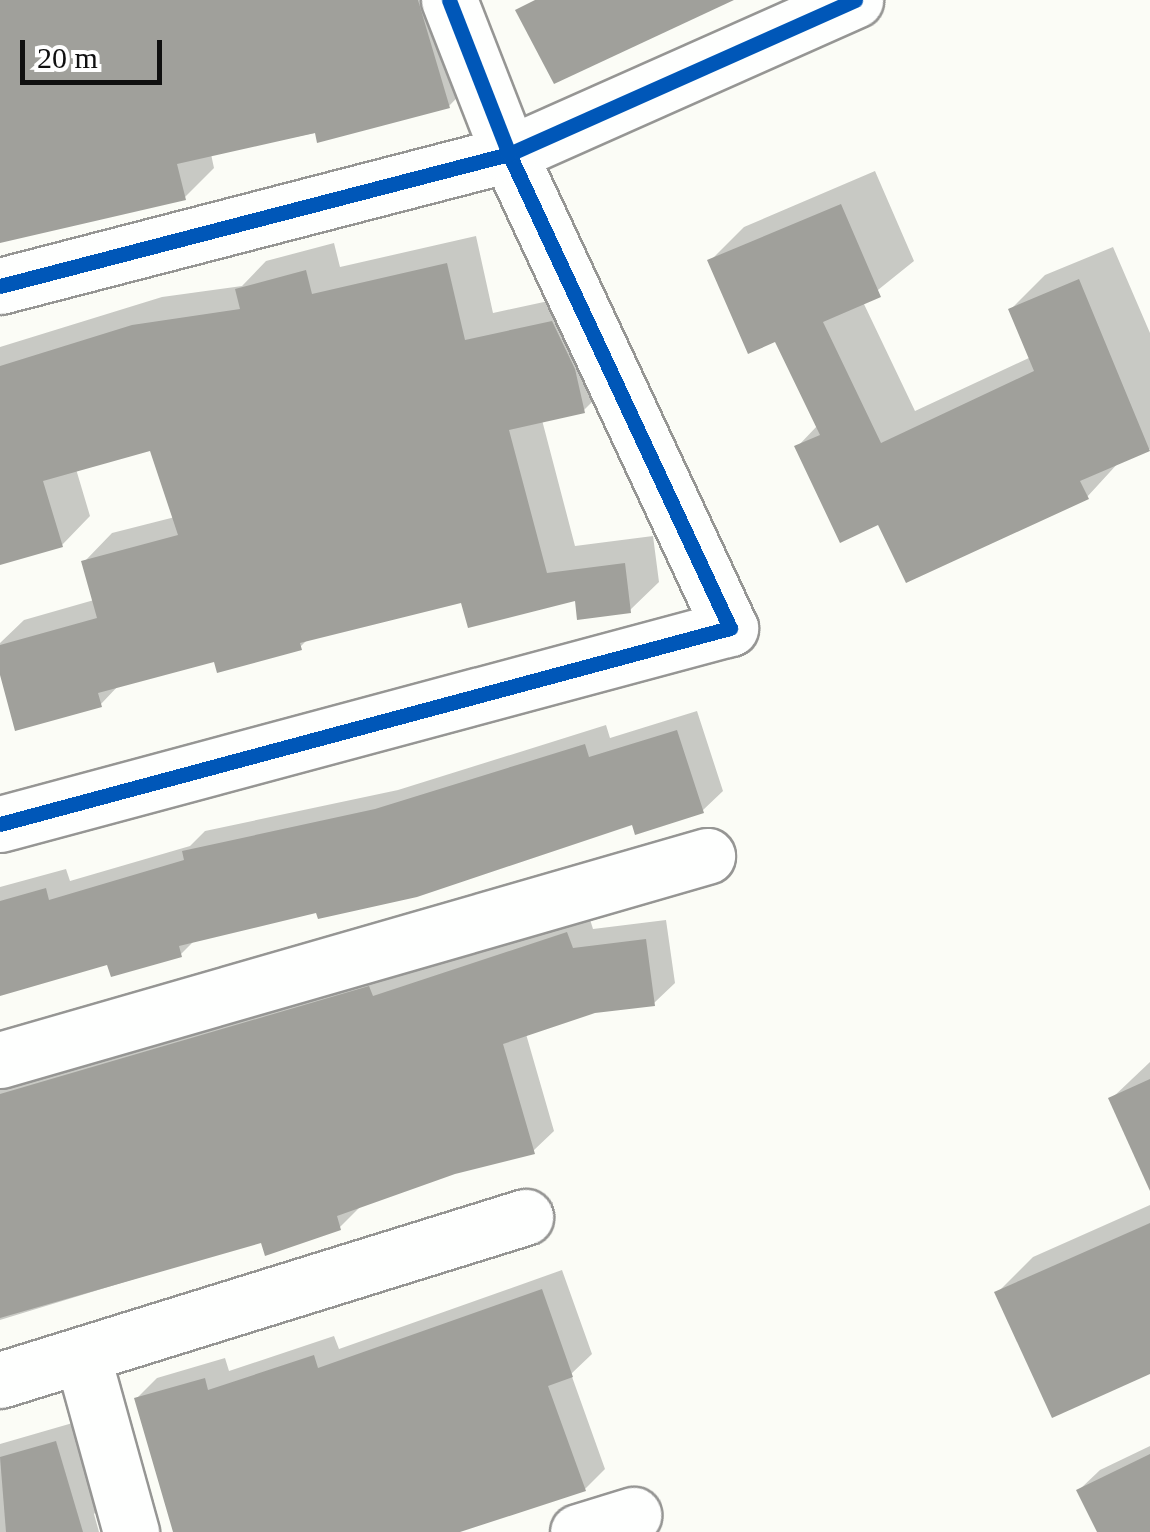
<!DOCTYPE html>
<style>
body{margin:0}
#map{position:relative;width:1150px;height:1532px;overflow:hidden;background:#fbfcf6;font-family:Georgia,serif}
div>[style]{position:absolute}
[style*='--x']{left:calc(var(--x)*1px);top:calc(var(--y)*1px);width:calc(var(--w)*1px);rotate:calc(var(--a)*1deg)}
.shadow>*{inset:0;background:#0003}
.building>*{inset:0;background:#a0a09b}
.roads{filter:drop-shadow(2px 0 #969694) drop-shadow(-2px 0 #969694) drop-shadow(0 2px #969694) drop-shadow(0 -2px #969694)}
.minor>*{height:55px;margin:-27.5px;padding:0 27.5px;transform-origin:27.5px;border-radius:27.5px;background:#fefffe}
.cycleway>*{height:15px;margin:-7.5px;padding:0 7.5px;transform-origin:7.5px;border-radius:7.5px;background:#0057b8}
span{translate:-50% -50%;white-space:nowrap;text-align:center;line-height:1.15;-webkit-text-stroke:10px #fff;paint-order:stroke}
.scale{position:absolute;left:20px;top:40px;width:142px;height:45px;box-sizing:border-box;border:5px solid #101010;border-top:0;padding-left:12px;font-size:30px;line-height:35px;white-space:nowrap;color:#101010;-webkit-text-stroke:8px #fff;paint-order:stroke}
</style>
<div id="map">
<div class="shadow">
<div style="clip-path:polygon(0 0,457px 0,478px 76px,449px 106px,211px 154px,214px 168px,185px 197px,0 237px)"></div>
<div style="clip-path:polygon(875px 171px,914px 261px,863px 302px,915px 411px,1031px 357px,1011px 309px,1045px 275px,1113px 247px,1150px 333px,1150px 449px,1120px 461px,1087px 497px,879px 521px,797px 447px,818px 425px,777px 339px,710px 261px,744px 227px)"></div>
<div style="clip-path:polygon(476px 236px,493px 313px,581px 294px,612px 382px,583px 411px,542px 420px,575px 546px,653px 536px,659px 582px,630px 610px,577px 597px,463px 600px,310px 637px,300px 647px,215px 659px,120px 684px,101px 704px,0 665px,0 643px,24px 620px,94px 600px,84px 562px,112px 533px,175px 517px,152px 448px,76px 469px,90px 516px,62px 545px,0 563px,0 347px,162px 297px,242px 286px,266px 261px,334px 243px,340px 267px)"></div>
<div style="clip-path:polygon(697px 711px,723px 791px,702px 811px,634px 822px,195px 940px,181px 954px,109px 962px,0 992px,0 887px,66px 869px,70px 881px,190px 846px,205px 831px,398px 790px,606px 725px,610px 738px)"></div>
<div style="clip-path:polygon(588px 913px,593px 929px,666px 920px,675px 983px,654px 1003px,594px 1011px,526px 1034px,554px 1131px,533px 1151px,454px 1171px,360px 1207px,340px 1227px,262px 1240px,0 1320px,0 1081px,390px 967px,393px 978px)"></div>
<div style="clip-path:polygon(1150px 1062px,1150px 1185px,1111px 1099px)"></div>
<div style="clip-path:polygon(1150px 1205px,1150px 1371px,997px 1293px,1033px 1257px)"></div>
<div style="clip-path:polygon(562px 1270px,592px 1354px,571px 1374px,605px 1469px,585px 1489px,450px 1532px,175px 1532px,136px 1399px,157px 1378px,225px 1358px,229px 1371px,334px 1336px,339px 1349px)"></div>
<div style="clip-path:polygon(76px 1422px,101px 1506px,94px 1514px,99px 1532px,0 1532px,0 1444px)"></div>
<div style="clip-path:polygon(1150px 1446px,1150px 1532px,1100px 1532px,1079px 1490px,1100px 1470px)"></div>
</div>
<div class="building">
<div style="clip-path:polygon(0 0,418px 0,450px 108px,317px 143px,315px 133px,177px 164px,186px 200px,0 243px)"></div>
<div style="clip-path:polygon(535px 0,734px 0,554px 84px,515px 10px)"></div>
<div style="clip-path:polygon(841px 204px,881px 297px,823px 322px,881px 443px,1034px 371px,1008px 309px,1079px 279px,1150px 451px,1080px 481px,1089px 499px,906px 583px,878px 525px,840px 543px,794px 446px,820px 435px,775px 342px,748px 354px,707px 260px)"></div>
<div style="clip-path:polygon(447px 263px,465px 340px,552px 321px,575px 369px,585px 413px,509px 430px,547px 573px,625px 563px,631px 613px,577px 620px,575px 601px,468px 628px,461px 603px,300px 643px,302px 650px,217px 673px,214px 662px,98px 693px,102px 707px,15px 731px,0 675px,0 645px,97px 618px,81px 561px,178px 535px,150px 451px,43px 481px,63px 547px,0 565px,0 366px,132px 325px,240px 309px,235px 289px,306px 270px,312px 294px)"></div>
<div style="clip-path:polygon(677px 730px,704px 813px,635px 835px,632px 825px,417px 897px,318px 919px,316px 913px,179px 946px,182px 957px,111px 977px,107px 965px,0 996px,0 901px,46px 888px,49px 900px,184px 860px,182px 851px,375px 809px,585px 744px,589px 757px)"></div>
<div style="clip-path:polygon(567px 932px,573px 948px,646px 939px,655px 1006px,595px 1013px,503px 1044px,535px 1154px,455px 1174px,337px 1216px,341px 1230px,265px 1256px,261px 1243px,0 1318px,0 1094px,369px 986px,373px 996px)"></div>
<div style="clip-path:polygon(1150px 1079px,1150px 1191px,1108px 1098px)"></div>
<div style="clip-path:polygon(1150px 1223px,1150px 1374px,1052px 1418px,994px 1292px)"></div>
<div style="clip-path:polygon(542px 1289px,573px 1377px,548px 1386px,586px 1491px,460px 1532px,173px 1532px,134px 1398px,205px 1378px,208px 1390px,314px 1355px,318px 1368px)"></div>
<div style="clip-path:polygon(56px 1441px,83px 1532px,6px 1532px,0 1457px)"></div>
<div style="clip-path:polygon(1150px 1454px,1150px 1532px,1097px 1532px,1076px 1490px)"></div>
</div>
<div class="roads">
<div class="minor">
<div style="--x:0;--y:286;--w:526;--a:-14.54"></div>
<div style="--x:509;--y:154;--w:379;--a:-24"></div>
<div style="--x:0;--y:824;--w:756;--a:-15.03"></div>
<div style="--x:730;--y:628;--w:523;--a:-115"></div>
<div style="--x:509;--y:154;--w:165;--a:-111.3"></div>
<div style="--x:0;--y:1060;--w:736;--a:-16.1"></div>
<div style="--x:82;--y:1355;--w:184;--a:74.5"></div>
<div style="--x:0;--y:1380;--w:550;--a:-17.25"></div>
<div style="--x:578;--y:1532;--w:58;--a:-17.2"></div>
</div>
</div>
<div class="cycleway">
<div style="--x:0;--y:286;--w:526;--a:-14.54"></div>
<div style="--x:509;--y:154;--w:379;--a:-24"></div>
<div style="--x:0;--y:824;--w:756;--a:-15.03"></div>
<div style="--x:730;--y:628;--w:523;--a:-115"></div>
<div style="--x:509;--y:154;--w:165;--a:-111.3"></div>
</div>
<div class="scale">20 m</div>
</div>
